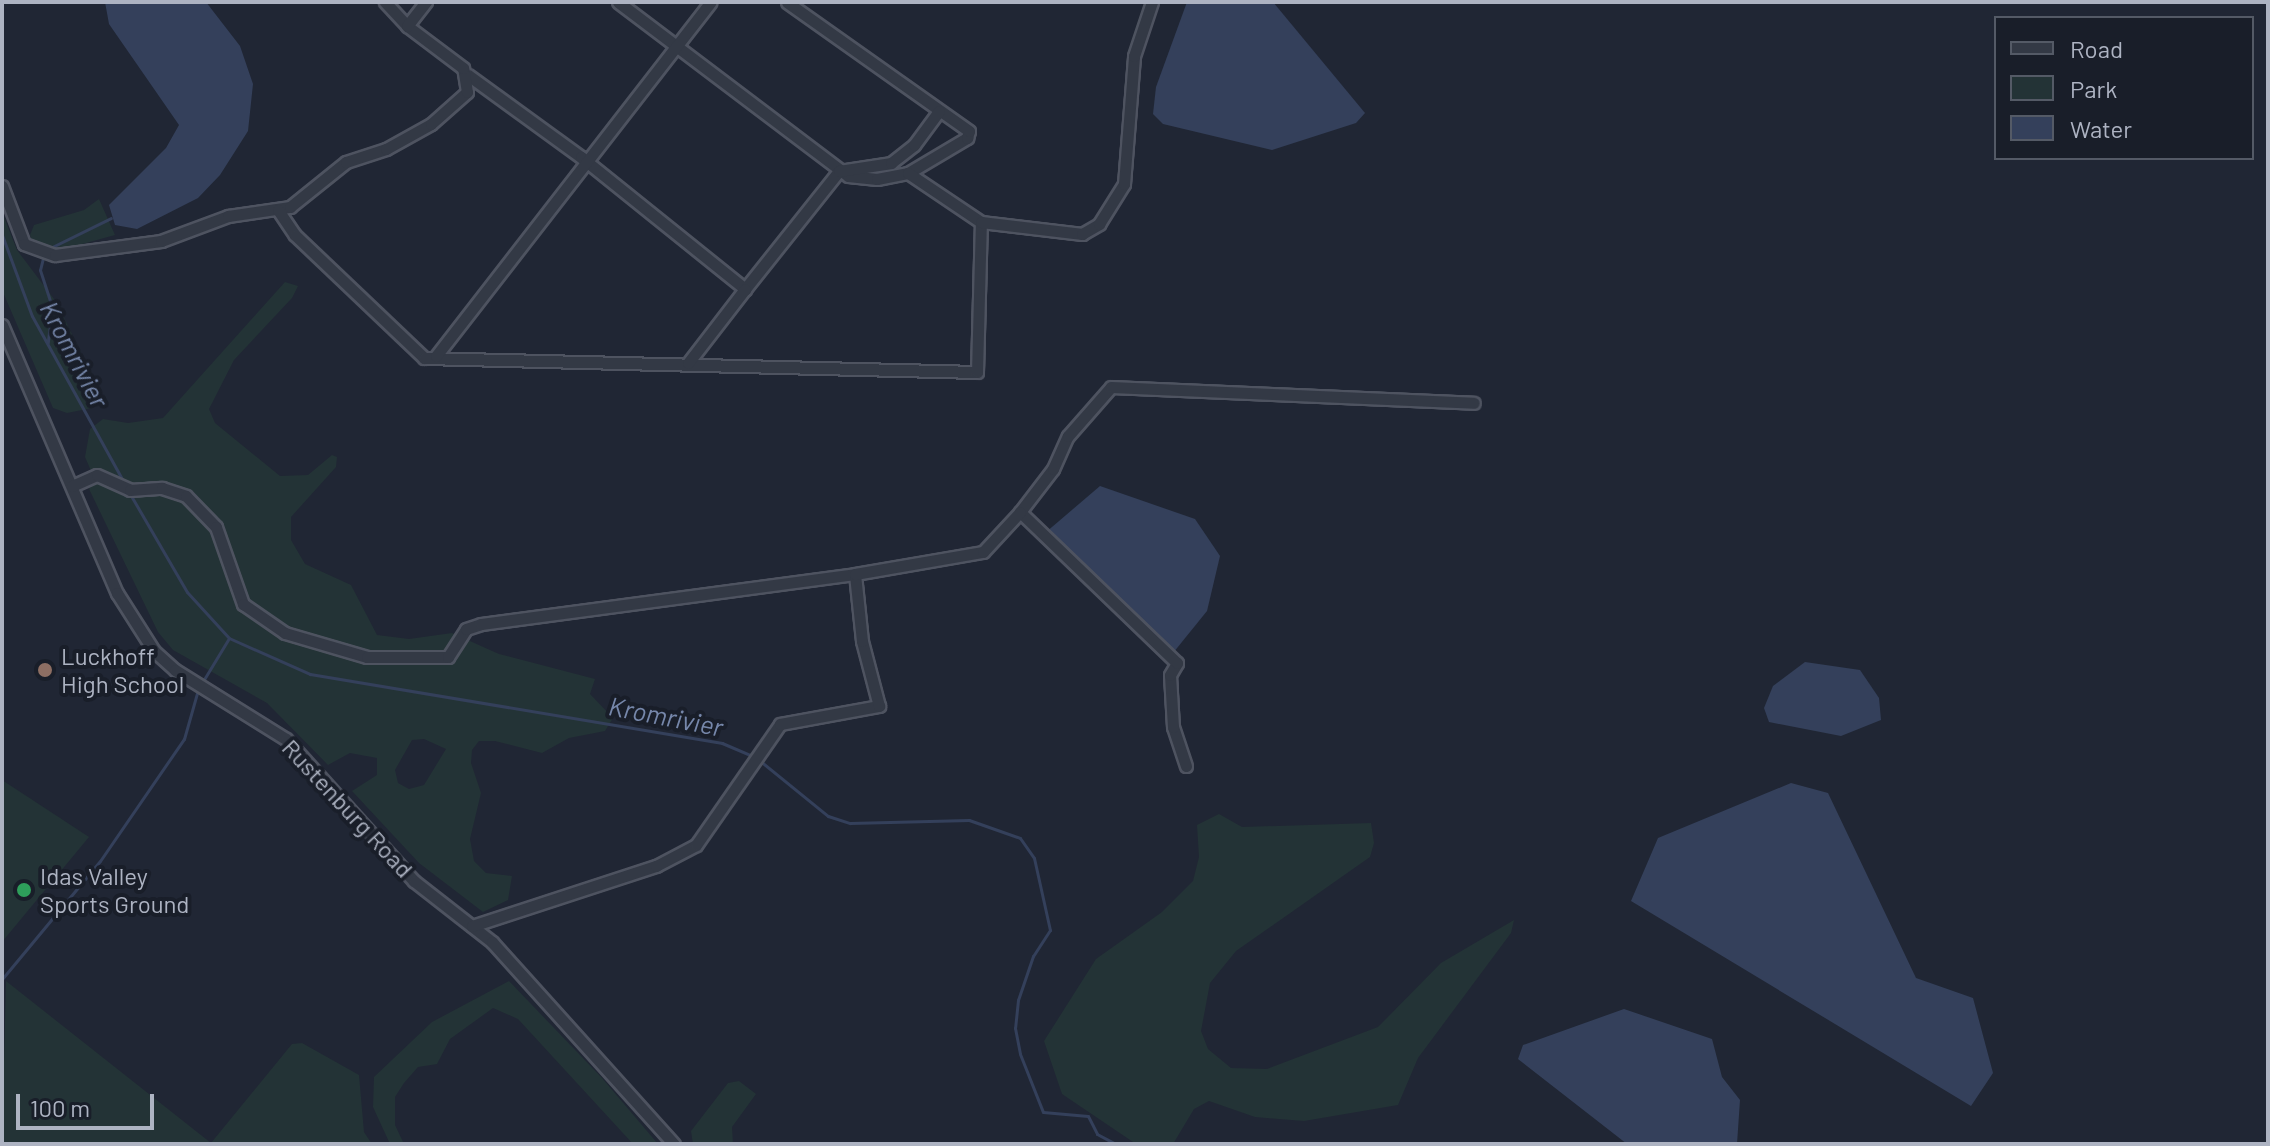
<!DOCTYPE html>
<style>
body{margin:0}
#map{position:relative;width:2270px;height:1146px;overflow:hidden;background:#202634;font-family:Barlow,sans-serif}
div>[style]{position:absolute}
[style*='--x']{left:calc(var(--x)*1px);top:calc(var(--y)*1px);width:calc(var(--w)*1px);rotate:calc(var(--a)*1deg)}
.green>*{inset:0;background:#233336}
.water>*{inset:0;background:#34405b}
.stream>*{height:3px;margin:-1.5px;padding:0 1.5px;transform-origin:1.5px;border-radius:1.5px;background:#34405b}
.roads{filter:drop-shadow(2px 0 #4e5360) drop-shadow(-2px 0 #4e5360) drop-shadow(0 2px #4e5360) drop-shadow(0 -2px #4e5360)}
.street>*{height:11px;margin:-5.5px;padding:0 5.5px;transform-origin:5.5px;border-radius:5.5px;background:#333945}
.dots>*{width:22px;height:22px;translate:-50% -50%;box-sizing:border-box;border:4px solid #191e29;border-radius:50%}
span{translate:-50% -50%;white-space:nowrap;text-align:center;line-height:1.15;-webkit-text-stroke:8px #191e29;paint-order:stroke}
.poi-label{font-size:24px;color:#adb3c2}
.left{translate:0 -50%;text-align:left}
.street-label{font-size:24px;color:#adb3c2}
.water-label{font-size:26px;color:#7687aa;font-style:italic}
.frame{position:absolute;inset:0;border:4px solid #adb3c2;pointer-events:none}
.legend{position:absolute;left:1994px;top:16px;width:260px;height:144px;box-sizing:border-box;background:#191e29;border:2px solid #545a66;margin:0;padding:10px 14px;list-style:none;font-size:24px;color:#adb3c2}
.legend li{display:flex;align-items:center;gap:16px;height:40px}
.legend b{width:40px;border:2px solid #545a66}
.scale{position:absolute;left:16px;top:1094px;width:138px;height:36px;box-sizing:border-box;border:4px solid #adb3c2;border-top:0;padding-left:10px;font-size:24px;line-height:28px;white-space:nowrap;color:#adb3c2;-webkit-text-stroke:6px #191e29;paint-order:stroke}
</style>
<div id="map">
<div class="green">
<div style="clip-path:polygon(99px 199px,115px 235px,57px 251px,33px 245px,30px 235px,34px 225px,84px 210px)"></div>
<div style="clip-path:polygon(2px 212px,17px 250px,57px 303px,91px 374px,96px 388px,92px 408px,67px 413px,53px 408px,2px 290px)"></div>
<div style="clip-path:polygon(evenodd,285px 282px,298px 286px,292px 298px,234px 360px,209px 409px,215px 423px,280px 476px,308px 475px,332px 455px,337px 457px,336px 467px,291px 517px,291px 540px,305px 564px,351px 585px,377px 635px,409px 639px,452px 633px,499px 654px,595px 679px,590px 694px,613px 718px,605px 731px,569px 738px,542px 753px,495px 741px,479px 741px,472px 750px,471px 763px,481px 793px,470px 839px,474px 861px,486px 873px,512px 876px,508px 900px,483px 912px,419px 863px,352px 791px,377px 775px,377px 758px,350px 753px,328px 765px,267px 703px,173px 650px,158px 632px,89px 489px,95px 480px,85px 457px,90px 429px,103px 419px,128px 423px,163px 418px,285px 282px,424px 739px,446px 749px,424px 785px,409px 789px,398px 783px,395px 770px,412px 740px,424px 739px)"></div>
<div style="clip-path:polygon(2px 780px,89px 837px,2px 942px)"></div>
<div style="clip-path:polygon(1219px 814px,1242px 827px,1371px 823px,1374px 843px,1370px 857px,1236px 951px,1210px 983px,1201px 1031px,1208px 1049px,1231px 1068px,1267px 1069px,1378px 1027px,1441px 963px,1514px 920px,1511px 933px,1418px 1058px,1398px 1105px,1304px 1121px,1255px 1117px,1209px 1101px,1194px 1109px,1173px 1144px,1136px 1144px,1062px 1094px,1044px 1041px,1096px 959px,1162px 912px,1193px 881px,1199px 857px,1197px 825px)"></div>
<div style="clip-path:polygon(6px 981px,211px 1143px,292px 1044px,302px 1043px,359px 1075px,364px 1132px,372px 1144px,2px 1144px)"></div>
<div style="clip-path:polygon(509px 981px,602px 1078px,658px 1144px,633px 1144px,518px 1019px,493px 1008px,450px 1039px,437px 1064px,418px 1067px,404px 1083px,395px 1097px,395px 1125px,404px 1144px,390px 1144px,373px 1107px,374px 1077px,432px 1022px)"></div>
<div style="clip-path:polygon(739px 1081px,756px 1094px,732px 1127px,733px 1144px,693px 1144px,691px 1131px,728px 1083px)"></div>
</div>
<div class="water">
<div style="clip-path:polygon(105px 2px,206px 2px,240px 46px,253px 84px,248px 131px,220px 175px,198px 198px,137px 229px,115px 225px,109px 205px,166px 148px,179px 125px,109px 24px)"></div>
<div style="clip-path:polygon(1187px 2px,1273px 2px,1365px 113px,1356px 123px,1272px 150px,1163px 124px,1153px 114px,1156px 87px)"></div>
<div style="clip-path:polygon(1100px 486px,1195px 519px,1220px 556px,1207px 611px,1173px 653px,1045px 533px)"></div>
<div style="clip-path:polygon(1805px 662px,1860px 670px,1879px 698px,1881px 720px,1841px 736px,1769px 722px,1764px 708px,1773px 686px)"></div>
<div style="clip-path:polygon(1791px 783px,1828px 793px,1916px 978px,1973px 998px,1993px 1073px,1971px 1106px,1631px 901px,1658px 838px)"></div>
<div style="clip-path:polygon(1624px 1009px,1712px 1039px,1722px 1077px,1740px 1100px,1737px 1144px,1627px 1144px,1518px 1059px,1523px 1045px)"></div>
</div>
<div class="stream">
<div style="--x:2;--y:235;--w:86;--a:69.7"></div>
<div style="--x:32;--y:316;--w:188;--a:61.1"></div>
<div style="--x:48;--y:249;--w:70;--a:-26.2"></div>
<div style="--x:43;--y:258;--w:12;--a:104"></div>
<div style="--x:40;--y:270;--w:40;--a:72"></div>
<div style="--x:52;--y:308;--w:35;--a:97"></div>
<div style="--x:130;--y:494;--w:113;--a:59.8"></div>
<div style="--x:187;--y:592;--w:62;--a:47.6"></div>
<div style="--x:229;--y:638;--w:89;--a:24"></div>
<div style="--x:310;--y:674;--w:418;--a:9.5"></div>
<div style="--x:722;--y:743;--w:34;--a:23"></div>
<div style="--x:203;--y:681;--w:50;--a:-58.8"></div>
<div style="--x:759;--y:760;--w:89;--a:39.1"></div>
<div style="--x:828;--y:816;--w:23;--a:18"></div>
<div style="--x:850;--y:823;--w:119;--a:-1.4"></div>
<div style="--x:969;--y:820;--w:54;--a:19.4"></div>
<div style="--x:1020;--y:838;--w:24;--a:55"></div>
<div style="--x:1034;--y:858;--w:74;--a:77.5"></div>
<div style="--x:1050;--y:930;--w:31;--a:123"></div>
<div style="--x:1033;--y:956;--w:46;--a:108.8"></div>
<div style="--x:1018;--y:1000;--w:28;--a:96"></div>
<div style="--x:1015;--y:1028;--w:26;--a:79"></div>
<div style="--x:1020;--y:1054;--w:62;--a:68.4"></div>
<div style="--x:1043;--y:1112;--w:45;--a:5.1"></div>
<div style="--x:1088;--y:1116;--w:20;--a:63"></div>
<div style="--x:1097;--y:1134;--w:21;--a:28"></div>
<div style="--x:2;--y:979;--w:153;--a:-50.3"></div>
<div style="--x:100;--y:861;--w:148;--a:-55.5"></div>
<div style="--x:184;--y:739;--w:48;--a:-74.2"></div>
</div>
<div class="roads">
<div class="street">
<div style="--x:385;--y:2;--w:33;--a:47"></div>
<div style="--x:618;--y:2;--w:288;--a:37.1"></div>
<div style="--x:848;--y:176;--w:29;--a:6"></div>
<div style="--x:877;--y:179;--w:32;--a:-11"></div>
<div style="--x:908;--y:173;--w:69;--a:-30.7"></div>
<div style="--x:967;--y:138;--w:7;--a:-74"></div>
<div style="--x:969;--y:131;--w:223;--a:-144.7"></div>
<div style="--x:468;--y:75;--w:140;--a:36"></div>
<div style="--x:581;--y:157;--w:211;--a:38.8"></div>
<div style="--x:745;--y:289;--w:151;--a:-51.5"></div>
<div style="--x:839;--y:171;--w:53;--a:-8.7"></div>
<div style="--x:891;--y:163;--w:29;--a:-38"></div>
<div style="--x:914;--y:145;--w:42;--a:-53.7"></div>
<div style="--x:908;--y:173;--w:88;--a:33.9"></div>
<div style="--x:2;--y:186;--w:62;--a:69.2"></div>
<div style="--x:24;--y:244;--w:33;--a:20"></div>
<div style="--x:55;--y:255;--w:107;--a:-7.5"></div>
<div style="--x:161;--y:241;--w:72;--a:-20.5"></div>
<div style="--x:228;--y:216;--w:63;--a:-8.3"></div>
<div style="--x:290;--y:207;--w:72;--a:-38.8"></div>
<div style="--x:346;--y:162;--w:42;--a:-18"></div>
<div style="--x:386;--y:149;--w:51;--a:-29.1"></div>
<div style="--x:431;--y:124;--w:48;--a:-41.6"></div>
<div style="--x:467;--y:92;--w:24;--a:-99"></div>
<div style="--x:463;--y:68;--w:70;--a:-143.1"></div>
<div style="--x:407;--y:26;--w:31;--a:-52"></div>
<div style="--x:278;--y:210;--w:30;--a:56"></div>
<div style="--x:295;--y:235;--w:178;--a:43.6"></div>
<div style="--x:424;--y:358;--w:553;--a:1.45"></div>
<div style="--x:977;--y:372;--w:150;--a:-88.5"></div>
<div style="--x:981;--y:222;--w:102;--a:6.8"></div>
<div style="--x:1082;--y:234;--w:20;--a:-30"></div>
<div style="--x:1099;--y:224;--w:47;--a:-58"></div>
<div style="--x:1124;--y:184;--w:128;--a:-85.5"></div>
<div style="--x:1134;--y:56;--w:57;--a:-71.6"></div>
<div style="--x:2;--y:325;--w:292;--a:66.8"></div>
<div style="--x:117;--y:593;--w:69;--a:57.5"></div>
<div style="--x:154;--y:651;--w:28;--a:42"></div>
<div style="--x:175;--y:670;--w:131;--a:31.9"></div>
<div style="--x:286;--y:739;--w:191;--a:48"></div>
<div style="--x:414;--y:881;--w:99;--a:38"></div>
<div style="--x:492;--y:942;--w:272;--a:48"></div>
<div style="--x:436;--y:356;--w:448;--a:-52.2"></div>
<div style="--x:688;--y:363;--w:93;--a:-52.4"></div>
<div style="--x:72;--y:486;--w:27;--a:-24"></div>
<div style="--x:97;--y:475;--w:36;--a:24"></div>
<div style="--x:130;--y:490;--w:32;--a:-4"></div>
<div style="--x:162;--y:488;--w:25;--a:18"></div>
<div style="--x:186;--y:496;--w:43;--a:45.9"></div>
<div style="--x:216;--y:527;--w:82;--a:70.7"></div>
<div style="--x:243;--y:604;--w:51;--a:34.6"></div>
<div style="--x:285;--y:633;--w:85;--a:16.3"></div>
<div style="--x:367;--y:657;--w:81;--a:0"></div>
<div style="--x:448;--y:657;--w:33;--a:-57"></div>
<div style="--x:466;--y:629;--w:16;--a:-18"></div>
<div style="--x:481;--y:624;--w:377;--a:-7.6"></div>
<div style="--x:1186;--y:766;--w:41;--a:-108.4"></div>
<div style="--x:1173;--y:727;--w:52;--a:-93.3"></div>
<div style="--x:1170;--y:675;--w:14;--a:-60"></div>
<div style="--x:1177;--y:663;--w:218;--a:-136.1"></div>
<div style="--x:1020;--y:512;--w:54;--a:-52.5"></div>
<div style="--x:1053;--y:469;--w:36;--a:-66"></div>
<div style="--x:1068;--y:436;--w:65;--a:-48.7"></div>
<div style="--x:1111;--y:387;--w:363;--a:2.5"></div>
<div style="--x:472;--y:926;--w:194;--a:-18.1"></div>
<div style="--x:656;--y:866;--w:45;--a:-27.7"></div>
<div style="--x:696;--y:845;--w:147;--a:-55.2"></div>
<div style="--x:780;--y:724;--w:101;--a:-10.3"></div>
<div style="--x:879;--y:706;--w:67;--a:-104.7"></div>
<div style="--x:862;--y:641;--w:67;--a:-96"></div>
<div style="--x:855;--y:574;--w:130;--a:-9.8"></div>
<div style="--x:983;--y:552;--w:54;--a:-47.2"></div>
</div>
</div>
<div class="dots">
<div style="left:45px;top:670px;background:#8d6e63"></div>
<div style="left:24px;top:890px;background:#2e9e5b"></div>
</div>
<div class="poi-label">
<span class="left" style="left:61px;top:670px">Luckhoff<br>High School</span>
<span class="left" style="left:40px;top:890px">Idas Valley<br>Sports Ground</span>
</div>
<div class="street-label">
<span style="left:348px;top:808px;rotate:47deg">Rustenburg Road</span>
</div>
<div class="water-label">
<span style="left:75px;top:354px;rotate:62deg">Kromrivier</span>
<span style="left:666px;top:716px;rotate:11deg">Kromrivier</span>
</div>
<div class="frame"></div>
<ul class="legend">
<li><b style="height:10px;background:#333945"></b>Road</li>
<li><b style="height:22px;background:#233336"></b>Park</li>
<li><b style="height:22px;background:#34405b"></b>Water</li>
</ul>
<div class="scale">100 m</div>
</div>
